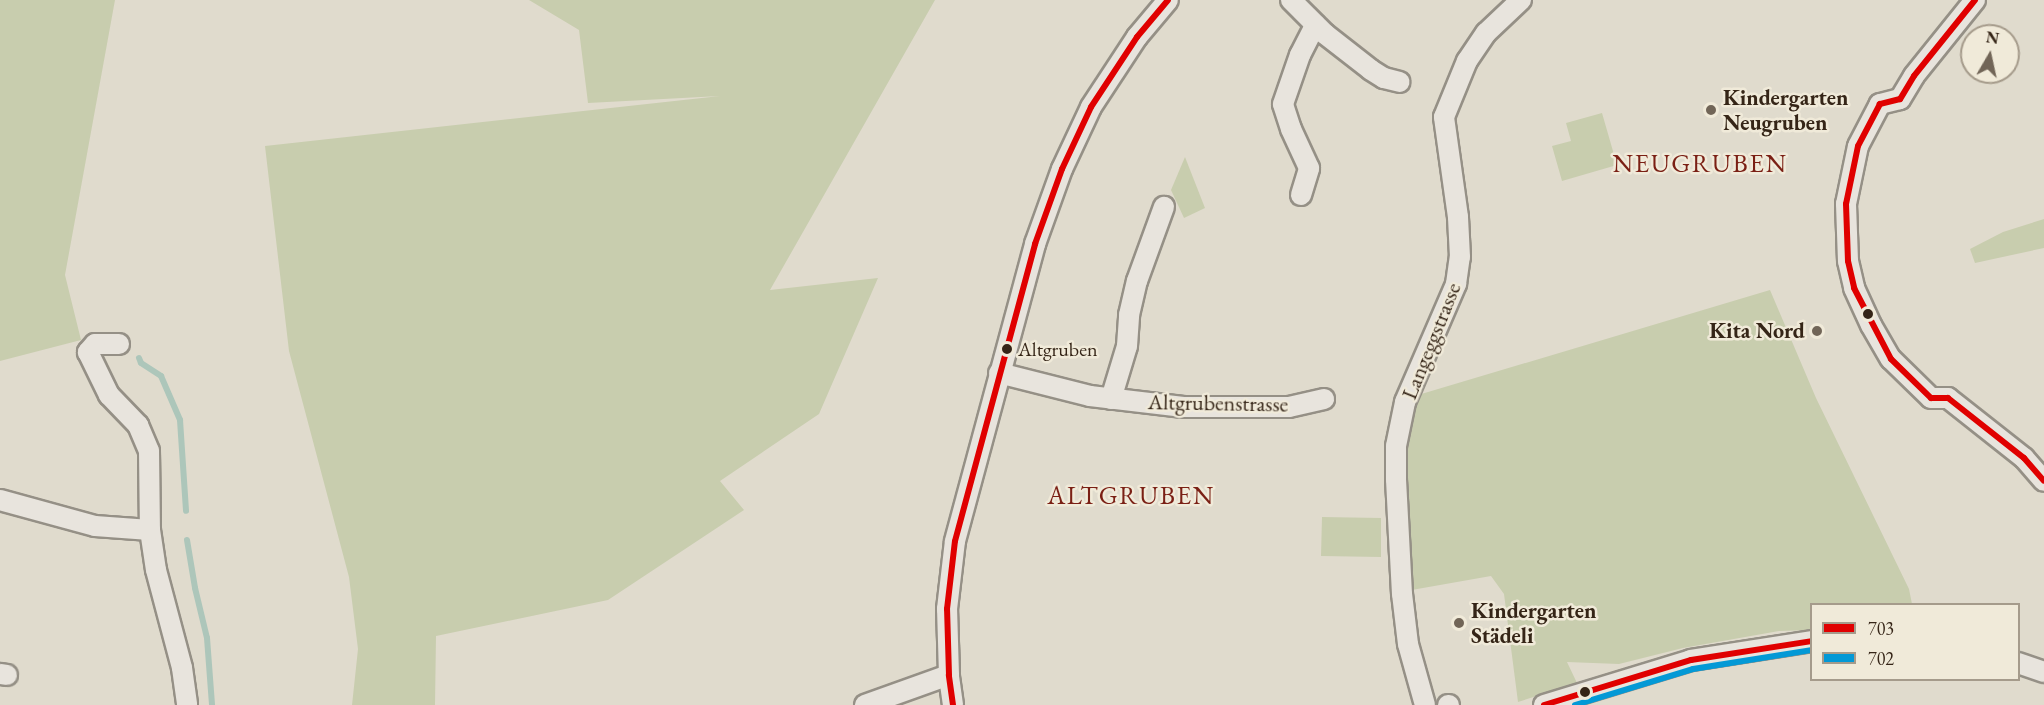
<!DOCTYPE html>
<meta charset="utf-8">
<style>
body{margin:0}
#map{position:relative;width:2044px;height:705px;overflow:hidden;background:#e0dbcd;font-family:"EB Garamond",serif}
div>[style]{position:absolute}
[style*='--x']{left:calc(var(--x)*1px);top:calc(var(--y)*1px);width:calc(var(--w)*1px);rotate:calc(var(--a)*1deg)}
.green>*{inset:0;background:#c8cdae}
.stream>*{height:6px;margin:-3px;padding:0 3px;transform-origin:3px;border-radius:3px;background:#adc6ba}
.roads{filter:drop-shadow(2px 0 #959086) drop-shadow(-2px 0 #959086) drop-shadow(0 2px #959086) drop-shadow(0 -2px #959086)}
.minor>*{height:20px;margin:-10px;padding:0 10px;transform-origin:10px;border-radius:10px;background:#e8e4dd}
.bus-1>*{height:6px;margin:-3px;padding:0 3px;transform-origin:3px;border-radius:3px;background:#e00000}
.bus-2>*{height:6px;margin:-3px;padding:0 3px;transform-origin:3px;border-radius:3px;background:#0399d6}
.dots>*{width:16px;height:16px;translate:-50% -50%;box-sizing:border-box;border:3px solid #f0ead9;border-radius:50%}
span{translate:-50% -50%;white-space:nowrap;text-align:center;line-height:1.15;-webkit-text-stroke:5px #f0ead9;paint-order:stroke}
.bus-label{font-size:20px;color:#352517}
.left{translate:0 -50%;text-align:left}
.poi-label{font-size:22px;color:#352517;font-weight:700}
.right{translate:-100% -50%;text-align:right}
.street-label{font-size:22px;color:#352517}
.quarter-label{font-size:26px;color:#7a1f14;letter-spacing:1.5px}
.legend{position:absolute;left:1810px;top:603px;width:210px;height:78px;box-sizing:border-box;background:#f0ead9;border:2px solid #a59b8b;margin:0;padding:8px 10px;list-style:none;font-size:18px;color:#352517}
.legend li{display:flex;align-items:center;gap:12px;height:30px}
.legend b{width:30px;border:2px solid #a59b8b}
.north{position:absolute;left:1960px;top:24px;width:60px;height:60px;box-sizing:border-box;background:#f0ead9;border:2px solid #a59b8b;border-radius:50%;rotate:9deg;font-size:16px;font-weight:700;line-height:24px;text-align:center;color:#352517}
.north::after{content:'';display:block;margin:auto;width:21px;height:27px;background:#716557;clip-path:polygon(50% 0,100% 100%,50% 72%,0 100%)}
</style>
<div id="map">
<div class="green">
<div style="clip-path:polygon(0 0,115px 0,65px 275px,81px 340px,0 361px)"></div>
<div style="clip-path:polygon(529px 0,935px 0,770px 290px,878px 278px,819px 414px,720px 481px,744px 510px,608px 600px,436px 636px,435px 705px,352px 705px,358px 649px,349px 577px,289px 351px,265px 146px,720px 96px,588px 103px,579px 30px)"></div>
<div style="clip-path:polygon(1602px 113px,1617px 165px,1562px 181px,1552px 146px,1571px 141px,1566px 123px)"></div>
<div style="clip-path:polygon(1185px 157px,1205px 208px,1184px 218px,1171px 190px)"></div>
<div style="clip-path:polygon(2044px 219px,2044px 248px,1975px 263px,1970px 249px,2003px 232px)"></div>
<div style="clip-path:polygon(1770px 290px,1816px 398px,1909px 589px,1912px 604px,1812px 604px,1811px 630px,1779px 631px,1683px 648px,1619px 664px,1567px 662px,1577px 683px,1518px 702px,1504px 594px,1491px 576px,1406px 591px,1399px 475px,1412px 402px,1418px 395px)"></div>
<div style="clip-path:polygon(1322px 517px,1381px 518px,1381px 557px,1321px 556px)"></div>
</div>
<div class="stream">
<div style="--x:139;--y:358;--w:5;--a:68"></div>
<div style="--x:141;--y:363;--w:24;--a:33"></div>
<div style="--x:161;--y:376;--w:48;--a:66.6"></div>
<div style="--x:180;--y:420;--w:91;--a:86.2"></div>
<div style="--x:187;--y:540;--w:49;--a:80.5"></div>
<div style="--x:195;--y:588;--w:51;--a:76.5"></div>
<div style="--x:207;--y:638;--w:67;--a:85.7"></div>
</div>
<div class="roads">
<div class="minor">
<div style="--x:1291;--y:0;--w:48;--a:45"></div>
<div style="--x:1325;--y:34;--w:58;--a:38"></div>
<div style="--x:1371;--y:70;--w:15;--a:32"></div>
<div style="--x:1384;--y:78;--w:16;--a:14"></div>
<div style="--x:1975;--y:0;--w:97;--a:128.8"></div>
<div style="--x:1914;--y:76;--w:27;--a:121"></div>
<div style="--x:1900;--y:99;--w:21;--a:166"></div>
<div style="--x:1880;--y:104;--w:47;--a:117.6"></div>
<div style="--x:1858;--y:146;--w:59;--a:101.7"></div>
<div style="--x:1846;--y:204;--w:57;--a:88"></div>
<div style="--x:1848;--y:261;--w:28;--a:77"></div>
<div style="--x:1854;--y:288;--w:41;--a:65.3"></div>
<div style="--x:1871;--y:325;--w:39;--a:60"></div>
<div style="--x:1891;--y:359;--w:56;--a:44.3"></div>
<div style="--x:1931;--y:398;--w:17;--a:0"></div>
<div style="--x:1948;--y:398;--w:97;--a:38.3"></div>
<div style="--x:2024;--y:458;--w:30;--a:49"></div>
<div style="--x:1301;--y:195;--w:28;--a:-73"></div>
<div style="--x:1309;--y:168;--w:43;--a:-114.8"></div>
<div style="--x:1291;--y:129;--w:26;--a:-108"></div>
<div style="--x:1283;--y:104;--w:52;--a:-70.9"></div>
<div style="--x:1300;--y:55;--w:34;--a:-63"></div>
<div style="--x:119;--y:344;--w:24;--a:180"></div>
<div style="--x:95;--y:344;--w:11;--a:131"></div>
<div style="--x:88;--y:352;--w:48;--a:64"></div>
<div style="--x:109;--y:395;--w:42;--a:46"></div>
<div style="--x:138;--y:425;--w:28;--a:67"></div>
<div style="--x:149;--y:451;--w:79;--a:89.3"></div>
<div style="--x:150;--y:530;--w:40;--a:81.5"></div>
<div style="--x:156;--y:570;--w:101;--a:75.1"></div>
<div style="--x:182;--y:668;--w:37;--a:82"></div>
<div style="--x:999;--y:373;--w:94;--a:14.2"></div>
<div style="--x:1090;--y:396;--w:94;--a:6.7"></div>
<div style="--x:1183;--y:407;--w:106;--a:0"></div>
<div style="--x:1289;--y:407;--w:36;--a:-13"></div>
<div style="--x:1111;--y:399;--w:55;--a:-73.2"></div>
<div style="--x:1127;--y:346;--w:31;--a:-86"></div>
<div style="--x:1129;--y:315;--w:35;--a:-77"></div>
<div style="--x:1137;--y:281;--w:79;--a:-70"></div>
<div style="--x:0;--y:500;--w:98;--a:15.3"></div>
<div style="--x:95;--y:526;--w:55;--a:4.2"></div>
<div style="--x:2018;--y:663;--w:28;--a:19"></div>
<div style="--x:0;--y:674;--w:7;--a:8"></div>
<div style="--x:865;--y:705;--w:89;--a:-19.7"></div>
<div style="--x:953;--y:705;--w:30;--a:-98"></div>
<div style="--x:949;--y:675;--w:66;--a:-91.7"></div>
<div style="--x:947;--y:609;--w:68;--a:-83.3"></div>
<div style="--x:955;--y:541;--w:308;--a:-74.9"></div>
<div style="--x:1035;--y:244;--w:80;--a:-70.2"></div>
<div style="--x:1062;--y:169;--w:68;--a:-64.9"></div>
<div style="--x:1091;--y:107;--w:84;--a:-56.7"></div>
<div style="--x:1137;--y:37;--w:48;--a:-50"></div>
<div style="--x:1425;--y:705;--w:63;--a:-105.6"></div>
<div style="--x:1408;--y:644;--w:50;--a:-96.8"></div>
<div style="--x:1402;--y:594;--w:115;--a:-93"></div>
<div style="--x:1396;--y:479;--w:33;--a:-90"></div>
<div style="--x:1396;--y:446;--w:45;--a:-78.4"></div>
<div style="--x:1405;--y:402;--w:129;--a:-66.6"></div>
<div style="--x:1456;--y:284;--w:27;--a:-82"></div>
<div style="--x:1460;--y:257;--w:40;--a:-92.9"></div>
<div style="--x:1458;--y:217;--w:101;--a:-98"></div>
<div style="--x:1444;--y:117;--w:61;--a:-67.7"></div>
<div style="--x:1467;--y:61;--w:34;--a:-56"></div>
<div style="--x:1486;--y:33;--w:48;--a:-43.3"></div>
<div style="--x:1448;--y:705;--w:1;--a:0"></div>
<div style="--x:1544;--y:705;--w:154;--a:-17"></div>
<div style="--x:1691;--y:660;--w:122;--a:-8.9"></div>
</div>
</div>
<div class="bus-1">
<div style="--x:1975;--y:0;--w:97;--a:128.8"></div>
<div style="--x:1914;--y:76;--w:27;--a:121"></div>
<div style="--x:1900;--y:99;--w:21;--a:166"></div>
<div style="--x:1880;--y:104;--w:47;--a:117.6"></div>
<div style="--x:1858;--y:146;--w:59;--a:101.7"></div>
<div style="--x:1846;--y:204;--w:57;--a:88"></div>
<div style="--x:1848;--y:261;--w:28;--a:77"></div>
<div style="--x:1854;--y:288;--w:80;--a:62.5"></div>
<div style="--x:1891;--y:359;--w:56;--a:44.3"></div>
<div style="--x:1931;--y:398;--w:17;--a:0"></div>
<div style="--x:1948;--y:398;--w:97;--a:38.3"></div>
<div style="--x:2024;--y:458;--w:30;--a:49"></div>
<div style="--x:953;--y:705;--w:30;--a:-98"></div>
<div style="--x:949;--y:675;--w:66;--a:-91.7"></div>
<div style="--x:947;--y:609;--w:68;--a:-83.3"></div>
<div style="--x:955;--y:541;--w:308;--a:-74.9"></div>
<div style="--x:1035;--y:244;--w:80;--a:-70.2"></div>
<div style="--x:1062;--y:169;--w:68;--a:-64.9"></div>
<div style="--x:1091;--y:107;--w:84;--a:-56.7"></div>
<div style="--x:1137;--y:37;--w:48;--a:-50"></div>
<div style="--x:1544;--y:705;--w:154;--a:-17"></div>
<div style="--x:1691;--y:660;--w:122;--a:-8.9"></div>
</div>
<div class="bus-2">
<div style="--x:1575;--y:705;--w:123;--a:-17"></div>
<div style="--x:1693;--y:669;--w:121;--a:-9.1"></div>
</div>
<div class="dots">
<div style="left:1711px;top:110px;background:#716557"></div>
<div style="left:1868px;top:314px;background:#352517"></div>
<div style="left:1817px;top:331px;background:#716557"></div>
<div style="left:1007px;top:349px;background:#352517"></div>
<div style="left:1459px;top:623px;background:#716557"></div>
<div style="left:1585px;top:692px;background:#352517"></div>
</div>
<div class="bus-label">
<span class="left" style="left:1018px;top:349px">Altgruben</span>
</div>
<div class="poi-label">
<span class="left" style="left:1723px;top:110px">Kindergarten<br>Neugruben</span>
<span class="right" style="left:1805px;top:331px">Kita Nord</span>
<span class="left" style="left:1471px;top:623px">Kindergarten<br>Städeli</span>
</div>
<div class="street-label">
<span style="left:1431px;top:341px;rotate:-68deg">Langeggstrasse</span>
<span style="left:1218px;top:403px;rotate:1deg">Altgrubenstrasse</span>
</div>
<div class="quarter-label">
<span style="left:1700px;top:164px">NEUGRUBEN</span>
<span style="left:1131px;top:496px">ALTGRUBEN</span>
</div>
<ul class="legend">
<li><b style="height:8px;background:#e00000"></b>703</li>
<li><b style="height:8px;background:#0399d6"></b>702</li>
</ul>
<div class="north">N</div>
</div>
